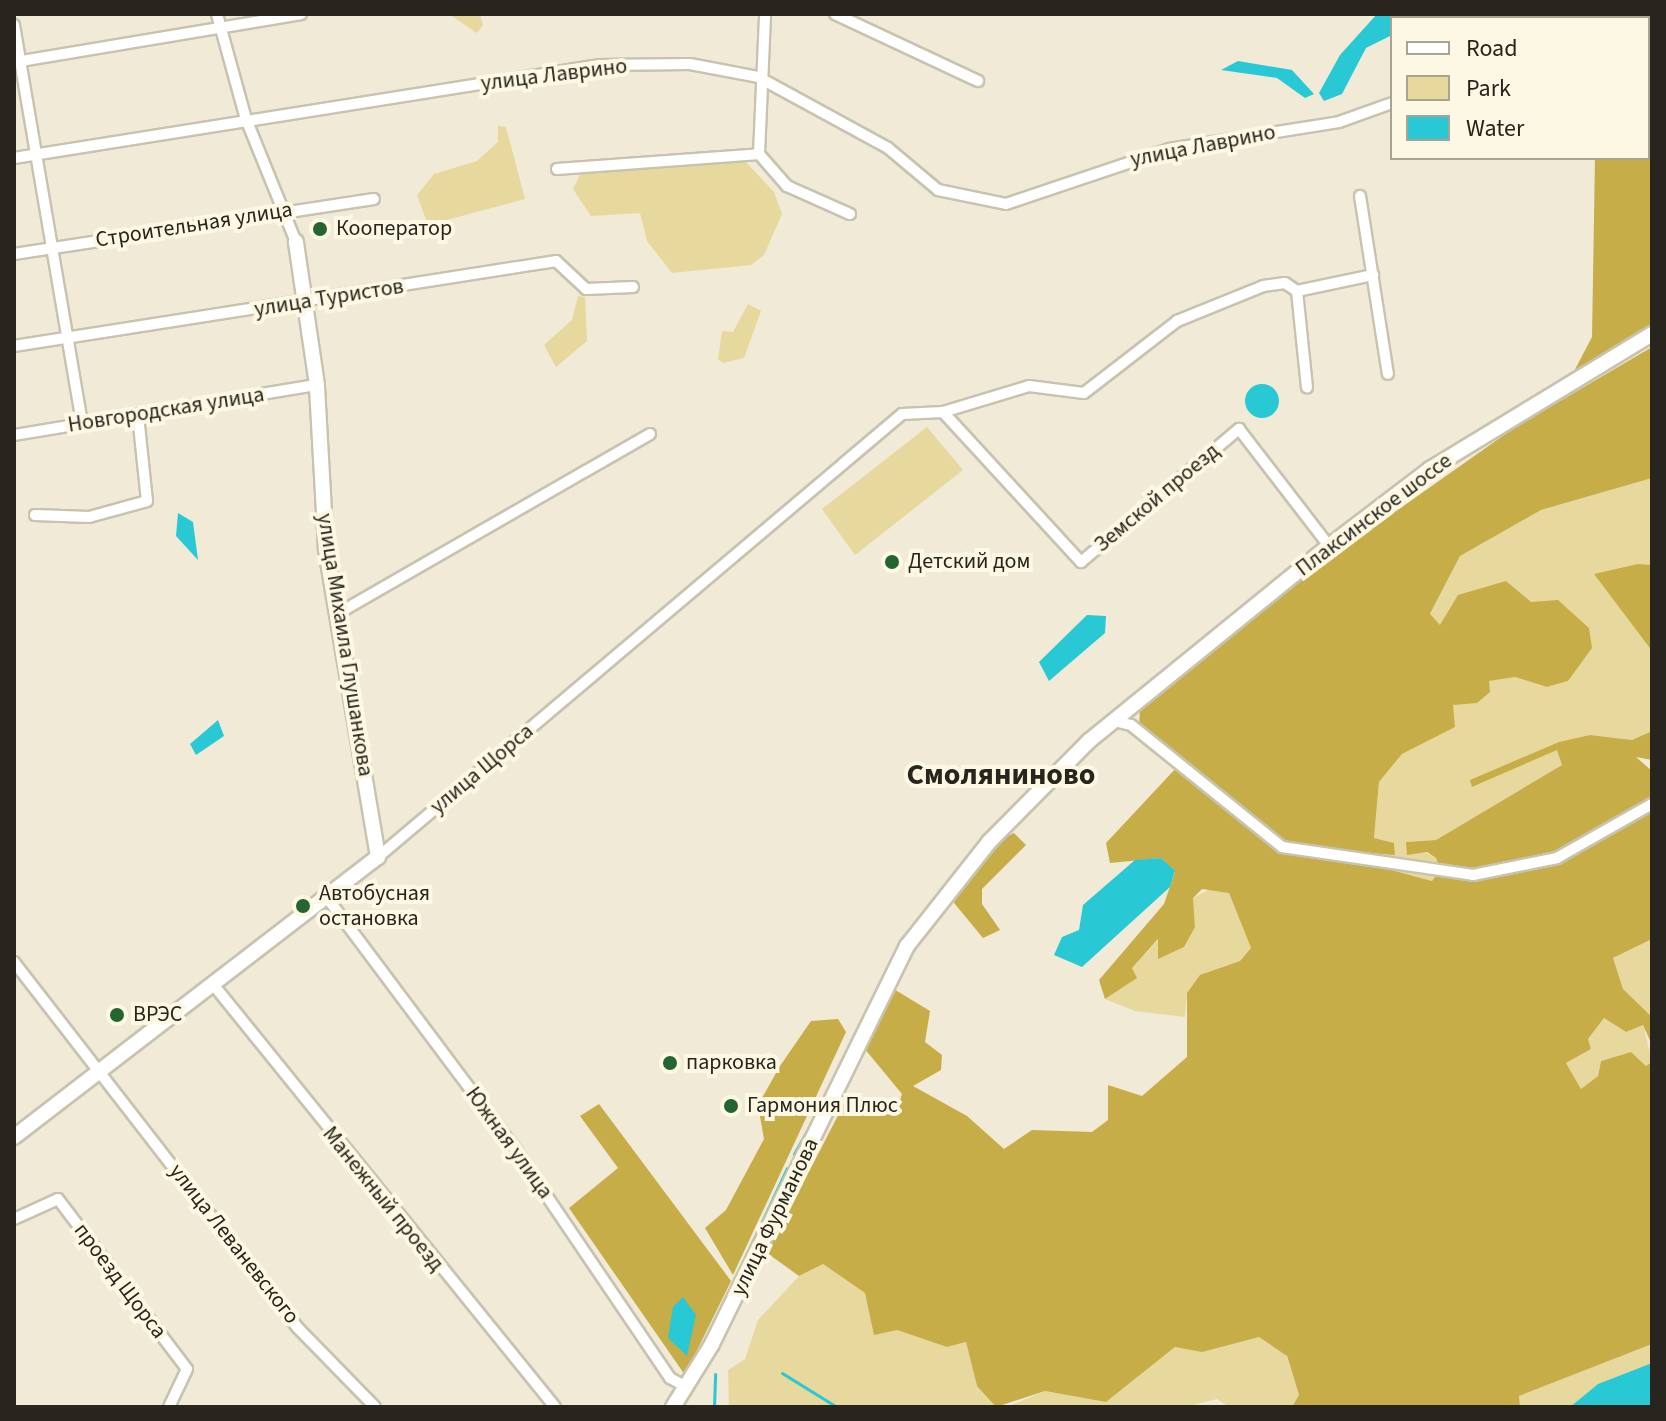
<!DOCTYPE html>
<meta charset="utf-8">
<style>
body{margin:0}
#map{position:relative;width:1666px;height:1421px;overflow:hidden;background:#f0ead6;font-family:"Source Sans 3",sans-serif}
div>[style]{position:absolute}
[style*='--x']{left:calc(var(--x)*1px);top:calc(var(--y)*1px);width:calc(var(--w)*1px);rotate:calc(var(--a)*1deg)}
.green>*{inset:0;background:#e7d89e}
.forest>*{inset:0;background:#c7ad48}
.water>*{inset:0;background:#28c8d4}
.round{border-radius:50%}
.stream>*{height:3px;margin:-1.5px;padding:0 1.5px;transform-origin:1.5px;border-radius:1.5px;background:#28c8d4}
.roads{filter:drop-shadow(2px 0 #c8c3af) drop-shadow(-2px 0 #c8c3af) drop-shadow(0 2px #c8c3af) drop-shadow(0 -2px #c8c3af)}
.street>*{height:10px;margin:-5px;padding:0 5px;transform-origin:5px;border-radius:5px;background:#fff}
.secondary>*{height:14px;margin:-7px;padding:0 7px;transform-origin:7px;border-radius:7px;background:#fff}
.dots>*{width:22px;height:22px;translate:-50% -50%;box-sizing:border-box;border:4px solid #fdf8e3;border-radius:50%}
span{translate:-50% -50%;white-space:nowrap;text-align:center;line-height:1.15;-webkit-text-stroke:8px #fdf8e3;paint-order:stroke}
.street-label{font-size:22px;color:#27251d}
.poi-label{font-size:22px;color:#27251d}
.left{translate:0 -50%;text-align:left}
.district-label{font-size:30px;color:#27251d;font-weight:700}
.frame{position:absolute;inset:0;border:16px solid #27251d;pointer-events:none}
.legend{position:absolute;left:1390px;top:16px;width:260px;height:144px;box-sizing:border-box;background:#fdf8e3;border:2px solid #a7a494;margin:0;padding:10px 14px;list-style:none;font-size:24px;color:#27251d}
.legend li{display:flex;align-items:center;gap:16px;height:40px}
.legend b{width:40px;border:2px solid #a7a494}
</style>
<div id="map">
<div class="green">
<div style="clip-path:polygon(449px 14px,480px 14px,483px 25px,477px 33px)"></div>
<div style="clip-path:polygon(498px 126px,506px 127px,525px 199px,428px 225px,417px 195px,434px 174px,477px 161px,498px 142px)"></div>
<div style="clip-path:polygon(745px 161px,774px 192px,782px 214px,764px 255px,751px 265px,672px 273px,647px 241px,640px 213px,591px 216px,573px 189px,581px 173px)"></div>
<div style="clip-path:polygon(578px 296px,585px 297px,587px 341px,556px 367px,544px 345px,572px 320px)"></div>
<div style="clip-path:polygon(748px 304px,761px 311px,744px 358px,723px 363px,718px 359px,722px 331px,733px 332px)"></div>
<div style="clip-path:polygon(927px 427px,963px 470px,855px 555px,822px 509px)"></div>
<div style="clip-path:polygon(1652px 478px,1652px 565px,1594px 574px,1652px 651px,1652px 731px,1632px 740px,1590px 735px,1471px 780px,1472px 787px,1558px 749px,1562px 765px,1436px 840px,1406px 842px,1436px 858px,1440px 870px,1432px 881px,1369px 864px,1372px 852px,1395px 854px,1394px 843px,1374px 838px,1379px 782px,1402px 754px,1454px 727px,1453px 705px,1488px 681px,1515px 677px,1547px 687px,1568px 681px,1578px 658px,1440px 625px,1430px 615px,1460px 556px,1541px 510px)"></div>
<div style="clip-path:polygon(1216px 886px,1229px 893px,1251px 948px,1240px 961px,1200px 976px,1187px 993px,1185px 1017px,1135px 1011px,1105px 999px,1136px 978px,1131px 969px,1159px 939px,1159px 957px,1195px 927px,1193px 898px)"></div>
<div style="clip-path:polygon(1652px 939px,1652px 1017px,1623px 989px,1613px 958px)"></div>
<div style="clip-path:polygon(1604px 1018px,1626px 1032px,1643px 1024px,1652px 1062px,1646px 1066px,1631px 1052px,1601px 1061px,1598px 1076px,1581px 1089px,1566px 1063px,1591px 1049px,1588px 1039px)"></div>
<div style="clip-path:polygon(823px 1264px,865px 1293px,875px 1313px,897px 1330px,947px 1347px,966px 1342px,977px 1386px,996px 1407px,729px 1407px,728px 1370px,745px 1359px,758px 1320px,799px 1276px)"></div>
<div style="clip-path:polygon(1259px 1337px,1286px 1355px,1299px 1395px,1292px 1407px,1229px 1407px,1217px 1399px,1185px 1407px,1007px 1407px,1045px 1391px,1106px 1402px,1175px 1347px,1202px 1351px)"></div>
<div style="clip-path:polygon(1652px 1344px,1652px 1363px,1598px 1384px,1570px 1407px,1520px 1407px,1519px 1396px)"></div>
</div>
<div class="forest">
<div style="clip-path:polygon(1652px 66px,1652px 326px,1570px 379px,1592px 337px,1595px 158px,1648px 158px)"></div>
<div style="clip-path:polygon(1652px 347px,1652px 478px,1541px 510px,1460px 556px,1430px 614px,1440px 625px,1458px 595px,1506px 581px,1531px 602px,1558px 600px,1589px 628px,1592px 648px,1568px 681px,1547px 687px,1515px 677px,1489px 681px,1490px 692px,1477px 703px,1453px 705px,1455px 727px,1402px 754px,1379px 782px,1374px 838px,1394px 843px,1395px 855px,1372px 853px,1369px 864px,1432px 881px,1440px 870px,1436px 858px,1427px 852px,1407px 855px,1406px 842px,1436px 840px,1562px 765px,1557px 750px,1472px 787px,1470px 780px,1559px 742px,1590px 735px,1632px 740px,1652px 731px,1652px 760px,1636px 757px,1652px 771px,1652px 939px,1613px 958px,1623px 989px,1652px 1017px,1652px 1045px,1643px 1025px,1626px 1032px,1604px 1018px,1588px 1039px,1591px 1049px,1566px 1063px,1581px 1089px,1598px 1076px,1601px 1061px,1631px 1052px,1646px 1066px,1652px 1062px,1652px 1344px,1519px 1396px,1520px 1407px,1292px 1407px,1299px 1395px,1287px 1356px,1259px 1337px,1202px 1352px,1175px 1347px,1106px 1402px,1045px 1391px,996px 1407px,977px 1386px,966px 1342px,947px 1347px,897px 1330px,874px 1335px,865px 1293px,823px 1264px,799px 1276px,767px 1253px,847px 1098px,899px 1103px,902px 1094px,864px 1048px,892px 988px,930px 1011px,925px 1042px,942px 1055px,941px 1070px,913px 1086px,967px 1116px,1004px 1149px,1032px 1130px,1092px 1132px,1108px 1120px,1108px 1085px,1142px 1096px,1187px 1057px,1187px 993px,1200px 975px,1240px 961px,1251px 948px,1229px 893px,1202px 889px,1193px 898px,1195px 927px,1184px 947px,1158px 959px,1158px 939px,1132px 968px,1137px 978px,1105px 999px,1099px 980px,1164px 904px,1175px 872px,1161px 858px,1110px 863px,1106px 843px,1178px 766px,1139px 727px,1140px 709px,1159px 684px,1368px 531px,1514px 428px)"></div>
<div style="clip-path:polygon(1638px 564px,1652px 565px,1652px 651px,1594px 574px)"></div>
<div style="clip-path:polygon(1014px 833px,1026px 845px,982px 889px,982px 904px,1000px 930px,983px 938px,950px 898px,996px 842px)"></div>
<div style="clip-path:polygon(838px 1019px,846px 1032px,733px 1275px,705px 1228px,726px 1210px,764px 1139px,758px 1105px,780px 1066px,811px 1021px)"></div>
<div style="clip-path:polygon(599px 1104px,731px 1281px,685px 1375px,569px 1208px,618px 1168px,580px 1116px)"></div>
</div>
<div class="water">
<div style="clip-path:polygon(1377px 14px,1419px 18px,1392px 18px,1392px 35px,1366px 48px,1342px 94px,1324px 101px,1319px 93px,1340px 55px)"></div>
<div style="clip-path:polygon(1238px 61px,1292px 70px,1314px 94px,1305px 98px,1277px 78px,1221px 70px)"></div>
<div class="round" style="left:1245px;top:384px;width:34px;height:34px"></div>
<div style="clip-path:polygon(178px 513px,193px 522px,198px 560px,176px 536px)"></div>
<div style="clip-path:polygon(1087px 615px,1106px 616px,1105px 633px,1049px 681px,1039px 662px)"></div>
<div style="clip-path:polygon(218px 720px,224px 736px,196px 755px,190px 744px)"></div>
<div style="clip-path:polygon(1161px 858px,1175px 871px,1170px 887px,1082px 967px,1054px 955px,1062px 937px,1079px 930px,1083px 905px,1135px 860px)"></div>
<div style="clip-path:polygon(683px 1297px,696px 1315px,687px 1356px,668px 1338px,673px 1307px)"></div>
<div style="clip-path:polygon(1652px 1363px,1652px 1407px,1570px 1407px,1598px 1384px)"></div>
</div>
<div class="stream">
<div style="--x:794;--y:1154;--w:35;--a:-61"></div>
<div style="--x:714;--y:1324;--w:172;--a:-64.9"></div>
<div style="--x:782;--y:1373;--w:65;--a:31.7"></div>
<div style="--x:714;--y:1407;--w:33;--a:-88"></div>
</div>
<div class="roads">
<div class="street">
<div style="--x:217;--y:14;--w:109;--a:74.6"></div>
<div style="--x:246;--y:119;--w:133;--a:67.9"></div>
<div style="--x:835;--y:14;--w:158;--a:25.1"></div>
<div style="--x:1472;--y:14;--w:4;--a:63"></div>
<div style="--x:14;--y:25;--w:404;--a:80.3"></div>
<div style="--x:1648;--y:50;--w:4;--a:-14"></div>
<div style="--x:15;--y:62;--w:290;--a:-9.5"></div>
<div style="--x:759;--y:154;--w:140;--a:-87.5"></div>
<div style="--x:14;--y:158;--w:593;--a:-9.02"></div>
<div style="--x:600;--y:65;--w:90;--a:-0.6"></div>
<div style="--x:690;--y:64;--w:69;--a:10.8"></div>
<div style="--x:758;--y:77;--w:148;--a:28.6"></div>
<div style="--x:888;--y:148;--w:65;--a:40"></div>
<div style="--x:938;--y:190;--w:69;--a:11.6"></div>
<div style="--x:1006;--y:204;--w:172;--a:-18.6"></div>
<div style="--x:1169;--y:149;--w:172;--a:-9"></div>
<div style="--x:1339;--y:122;--w:56;--a:-19.7"></div>
<div style="--x:557;--y:169;--w:203;--a:-4.2"></div>
<div style="--x:759;--y:154;--w:43;--a:48.8"></div>
<div style="--x:787;--y:186;--w:69;--a:24"></div>
<div style="--x:1360;--y:196;--w:180;--a:81.1"></div>
<div style="--x:14;--y:254;--w:364;--a:-8.7"></div>
<div style="--x:1297;--y:291;--w:97;--a:84.1"></div>
<div style="--x:1297;--y:291;--w:78;--a:-11.9"></div>
<div style="--x:14;--y:346;--w:549;--a:-8.91"></div>
<div style="--x:556;--y:261;--w:41;--a:43"></div>
<div style="--x:586;--y:289;--w:47;--a:-2.4"></div>
<div style="--x:943;--y:412;--w:204;--a:47.4"></div>
<div style="--x:1081;--y:562;--w:207;--a:-40.1"></div>
<div style="--x:1239;--y:429;--w:148;--a:52.4"></div>
<div style="--x:14;--y:435;--w:307;--a:-9.4"></div>
<div style="--x:35;--y:515;--w:54;--a:2.1"></div>
<div style="--x:89;--y:517;--w:60;--a:-15.4"></div>
<div style="--x:147;--y:501;--w:85;--a:-96"></div>
<div style="--x:337;--y:614;--w:361;--a:-29.9"></div>
<div style="--x:1114;--y:721;--w:17;--a:13"></div>
<div style="--x:1131;--y:725;--w:194;--a:38.9"></div>
<div style="--x:1282;--y:847;--w:193;--a:8.3"></div>
<div style="--x:1473;--y:875;--w:86;--a:-11.4"></div>
<div style="--x:1557;--y:858;--w:109;--a:-29.6"></div>
<div style="--x:378;--y:857;--w:686;--a:-40.21"></div>
<div style="--x:902;--y:414;--w:41;--a:-2.8"></div>
<div style="--x:943;--y:412;--w:90;--a:-16.8"></div>
<div style="--x:1029;--y:386;--w:55;--a:7.3"></div>
<div style="--x:1084;--y:393;--w:118;--a:-37.7"></div>
<div style="--x:1177;--y:321;--w:93;--a:-22.1"></div>
<div style="--x:1263;--y:286;--w:22;--a:-8"></div>
<div style="--x:1285;--y:283;--w:14;--a:34"></div>
<div style="--x:328;--y:899;--w:316;--a:53.2"></div>
<div style="--x:517;--y:1152;--w:273;--a:55.9"></div>
<div style="--x:670;--y:1378;--w:18;--a:29"></div>
<div style="--x:14;--y:962;--w:463;--a:52.2"></div>
<div style="--x:298;--y:1328;--w:110;--a:45.7"></div>
<div style="--x:216;--y:988;--w:539;--a:51.02"></div>
<div style="--x:14;--y:1219;--w:48;--a:-24.4"></div>
<div style="--x:58;--y:1199;--w:213;--a:52.8"></div>
<div style="--x:187;--y:1369;--w:42;--a:115.3"></div>
</div>
<div class="secondary">
<div style="--x:14;--y:1137;--w:459;--a:-37.6"></div>
<div style="--x:378;--y:857;--w:313;--a:-99.6"></div>
<div style="--x:326;--y:548;--w:163;--a:-93.2"></div>
<div style="--x:317;--y:385;--w:145;--a:-98.4"></div>
<div style="--x:673;--y:1407;--w:74;--a:-58.2"></div>
<div style="--x:712;--y:1344;--w:443;--a:-63.9"></div>
<div style="--x:907;--y:946;--w:132;--a:-51.7"></div>
<div style="--x:989;--y:842;--w:142;--a:-45.3"></div>
<div style="--x:1089;--y:741;--w:309;--a:-39.1"></div>
<div style="--x:1329;--y:546;--w:127;--a:-37.3"></div>
<div style="--x:1430;--y:469;--w:260;--a:-31.3"></div>
</div>
</div>
<div class="dots">
<div style="left:320px;top:229px;background:#25652f"></div>
<div style="left:892px;top:562px;background:#25652f"></div>
<div style="left:303px;top:906px;background:#25652f"></div>
<div style="left:117px;top:1015px;background:#25652f"></div>
<div style="left:670px;top:1063px;background:#25652f"></div>
<div style="left:731px;top:1106px;background:#25652f"></div>
</div>
<div class="street-label">
<span style="left:554px;top:75px;rotate:-7deg">улица Лаврино</span>
<span style="left:1203px;top:146px;rotate:-11deg">улица Лаврино</span>
<span style="left:194px;top:225px;rotate:-9deg">Строительная улица</span>
<span style="left:329px;top:298px;rotate:-9deg">улица Туристов</span>
<span style="left:166px;top:410px;rotate:-9deg">Новгородская улица</span>
<span style="left:1157px;top:498px;rotate:-40deg">Земской проезд</span>
<span style="left:1374px;top:515px;rotate:-37deg">Плаксинское шоссе</span>
<span style="left:345px;top:645px;rotate:81deg">улица Михаила Глушанкова</span>
<span style="left:482px;top:769px;rotate:-40deg">улица Щорса</span>
<span style="left:509px;top:1143px;rotate:54deg">Южная улица</span>
<span style="left:383px;top:1199px;rotate:51deg">Манежный проезд</span>
<span style="left:775px;top:1217px;rotate:-64deg">улица Фурманова</span>
<span style="left:234px;top:1244px;rotate:52deg">улица Леваневского</span>
<span style="left:120px;top:1281px;rotate:53deg">проезд Щорса</span>
</div>
<div class="poi-label">
<span class="left" style="left:336px;top:229px">Кооператор</span>
<span class="left" style="left:908px;top:562px">Детский дом</span>
<span class="left" style="left:319px;top:906px">Автобусная<br>остановка</span>
<span class="left" style="left:133px;top:1015px">ВРЭС</span>
<span class="left" style="left:686px;top:1063px">парковка</span>
<span class="left" style="left:747px;top:1106px">Гармония Плюс</span>
</div>
<div class="district-label">
<span style="left:1001px;top:775px">Смоляниново</span>
</div>
<div class="frame"></div>
<ul class="legend">
<li><b style="height:10px;background:#fff"></b>Road</li>
<li><b style="height:22px;background:#e7d89e"></b>Park</li>
<li><b style="height:22px;background:#28c8d4"></b>Water</li>
</ul>
</div>
